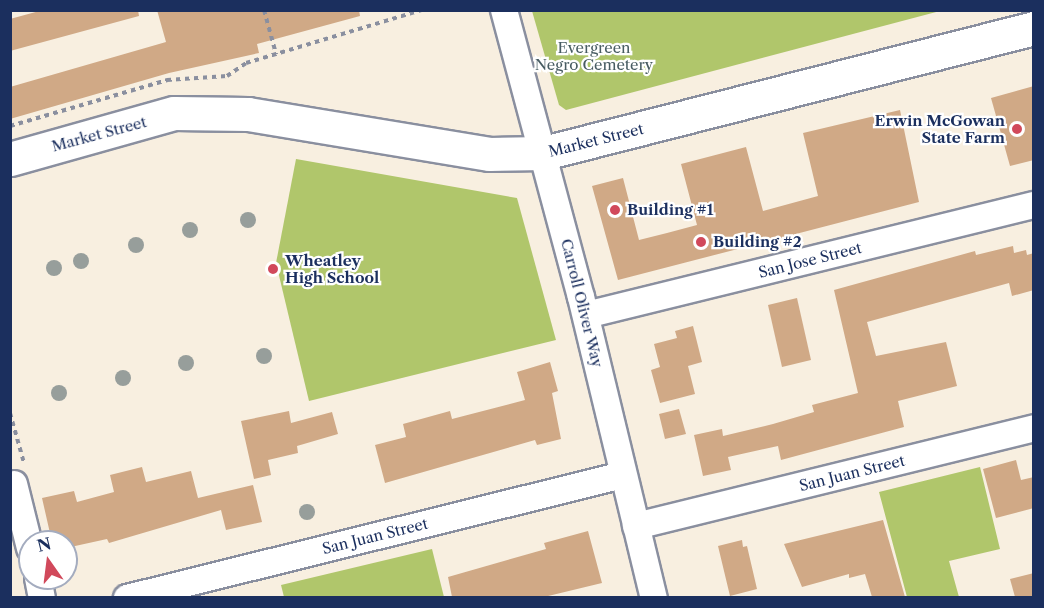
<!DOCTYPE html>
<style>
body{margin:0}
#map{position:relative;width:1044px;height:608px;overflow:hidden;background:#f8efe0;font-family:"Libre Caslon Text",serif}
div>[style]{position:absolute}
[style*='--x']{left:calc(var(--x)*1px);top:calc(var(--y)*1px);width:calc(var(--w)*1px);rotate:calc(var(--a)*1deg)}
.green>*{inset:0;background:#b0c66b}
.building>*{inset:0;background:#d0a986}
.path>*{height:4px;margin-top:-2px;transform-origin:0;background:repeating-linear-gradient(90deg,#8a8f9f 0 4.5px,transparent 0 9px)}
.roads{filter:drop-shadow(2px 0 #8a8f9f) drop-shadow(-2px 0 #8a8f9f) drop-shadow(0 2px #8a8f9f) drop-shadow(0 -2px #8a8f9f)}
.street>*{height:26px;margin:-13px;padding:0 13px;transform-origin:13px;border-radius:13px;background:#fff}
.secondary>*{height:33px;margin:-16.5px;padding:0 16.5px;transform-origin:16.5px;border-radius:16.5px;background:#fff}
.trees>*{width:16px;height:16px;margin:-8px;border-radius:50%;background:#979e9b}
.dots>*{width:16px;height:16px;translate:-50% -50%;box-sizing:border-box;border:3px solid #fff;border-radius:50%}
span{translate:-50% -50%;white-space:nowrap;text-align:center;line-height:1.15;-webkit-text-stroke:4.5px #fff;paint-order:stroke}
.park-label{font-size:15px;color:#485c62}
.poi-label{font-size:15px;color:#1b2f5e;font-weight:700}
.right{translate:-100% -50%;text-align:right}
.left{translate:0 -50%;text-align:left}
.street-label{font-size:15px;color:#1b2f5e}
.frame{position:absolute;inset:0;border:12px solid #1b2f5e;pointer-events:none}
.north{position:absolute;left:18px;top:530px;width:60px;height:60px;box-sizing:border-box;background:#fff;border:2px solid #a4acbf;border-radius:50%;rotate:346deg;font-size:16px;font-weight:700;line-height:24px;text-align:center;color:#1b2f5e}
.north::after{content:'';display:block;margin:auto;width:21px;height:27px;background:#d1495b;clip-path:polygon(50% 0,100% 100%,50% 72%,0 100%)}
</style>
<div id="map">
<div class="green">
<div style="clip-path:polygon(532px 11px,532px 10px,940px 11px,566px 110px,559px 105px)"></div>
<div style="clip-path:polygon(296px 159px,517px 198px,556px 340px,309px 401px,276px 263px)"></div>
<div style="clip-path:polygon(980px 467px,1000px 549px,949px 561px,959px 597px,907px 597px,879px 492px)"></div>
<div style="clip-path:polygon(432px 549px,444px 597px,284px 597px,281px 585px)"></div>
</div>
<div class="building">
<div style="clip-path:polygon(43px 10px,138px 10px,139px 16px,10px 51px,10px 19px)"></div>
<div style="clip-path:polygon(157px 10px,359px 10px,360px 16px,257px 44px,259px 53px,169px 73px,10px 119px,10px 87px,166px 42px)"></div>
<div style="clip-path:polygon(1034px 86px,1034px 160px,1010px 166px,991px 98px)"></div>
<div style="clip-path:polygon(900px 110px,919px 202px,618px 280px,592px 186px,623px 178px,639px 240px,667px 233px,697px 225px,681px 164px,746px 147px,763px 211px,818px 196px,803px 133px)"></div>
<div style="clip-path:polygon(1013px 246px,1014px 253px,1026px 250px,1027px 255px,1034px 253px,1034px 290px,1012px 296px,1009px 283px,867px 322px,876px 356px,946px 342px,957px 386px,898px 401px,904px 427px,781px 460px,778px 446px,728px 457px,731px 470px,703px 476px,694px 435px,722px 429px,723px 436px,773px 424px,814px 412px,812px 405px,858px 393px,834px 290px,975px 251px,976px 255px)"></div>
<div style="clip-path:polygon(797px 298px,811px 360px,782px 367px,768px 305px)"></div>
<div style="clip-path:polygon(693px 326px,702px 362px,688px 366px,695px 394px,660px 403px,651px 370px,660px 367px,654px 344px,677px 338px,675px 331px)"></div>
<div style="clip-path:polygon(550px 362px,558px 391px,552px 393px,561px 439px,537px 445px,535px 440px,385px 483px,375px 445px,406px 437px,403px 424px,450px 411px,452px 419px,525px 400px,517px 372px)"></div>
<div style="clip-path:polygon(679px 409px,686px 434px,665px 439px,659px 414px)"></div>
<div style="clip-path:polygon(289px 411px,291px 423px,332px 412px,338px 434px,297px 446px,298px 453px,268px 460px,271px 475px,254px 479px,241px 421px)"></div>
<div style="clip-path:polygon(1016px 460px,1021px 480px,1034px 477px,1034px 508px,996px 518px,983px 469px)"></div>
<div style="clip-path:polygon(142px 467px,146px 482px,191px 471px,198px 498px,253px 485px,262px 522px,226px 530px,221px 510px,109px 543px,107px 539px,66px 548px,66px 542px,52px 542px,42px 498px,74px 491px,77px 502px,114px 492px,110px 475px)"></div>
<div style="clip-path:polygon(883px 520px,905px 597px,872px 597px,865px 574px,849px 578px,849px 574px,802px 587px,784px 544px)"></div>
<div style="clip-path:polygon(588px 531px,602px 583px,544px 597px,452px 597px,448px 577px,546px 549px,544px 543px)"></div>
<div style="clip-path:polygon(742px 540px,743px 547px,747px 546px,757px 589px,730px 596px,718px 546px)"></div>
<div style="clip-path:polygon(1034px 573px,1034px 597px,1015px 597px,1010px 579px)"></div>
</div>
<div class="path">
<div style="--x:264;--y:10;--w:46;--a:74.7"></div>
<div style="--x:10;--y:126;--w:164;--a:-16.3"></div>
<div style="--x:167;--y:80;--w:60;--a:-3.8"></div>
<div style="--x:227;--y:76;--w:23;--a:-34"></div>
<div style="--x:246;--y:63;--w:184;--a:-16.8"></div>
<div style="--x:10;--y:413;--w:52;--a:74.4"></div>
</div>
<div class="roads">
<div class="street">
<div style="--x:504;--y:10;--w:297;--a:75"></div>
<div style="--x:581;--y:297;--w:310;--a:76.4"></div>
<div style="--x:586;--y:315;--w:461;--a:-13.8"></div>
<div style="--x:14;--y:484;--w:66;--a:76"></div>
<div style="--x:636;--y:526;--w:410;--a:-13.8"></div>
<div style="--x:38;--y:578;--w:20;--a:79"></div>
<div style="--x:127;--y:598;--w:511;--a:-13.93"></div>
</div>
<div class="secondary">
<div style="--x:10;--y:159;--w:170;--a:-15.7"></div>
<div style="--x:174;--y:113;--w:74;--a:0.8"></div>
<div style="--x:248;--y:114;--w:244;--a:9.4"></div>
<div style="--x:489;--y:154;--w:55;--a:-1"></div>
<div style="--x:544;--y:153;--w:506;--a:-14.31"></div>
</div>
</div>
<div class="trees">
<div style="left:248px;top:220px"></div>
<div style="left:190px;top:230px"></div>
<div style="left:136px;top:245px"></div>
<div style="left:81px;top:261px"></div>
<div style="left:54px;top:268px"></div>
<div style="left:264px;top:356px"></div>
<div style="left:186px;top:363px"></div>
<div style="left:123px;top:378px"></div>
<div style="left:59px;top:393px"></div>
<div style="left:307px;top:512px"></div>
</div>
<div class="dots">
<div style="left:1017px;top:129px;background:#d1495b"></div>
<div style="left:615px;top:210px;background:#d1495b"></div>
<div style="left:701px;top:242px;background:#d1495b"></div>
<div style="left:273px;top:269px;background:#d1495b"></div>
</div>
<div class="park-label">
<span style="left:594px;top:56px">Evergreen<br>Negro Cemetery</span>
</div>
<div class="poi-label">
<span class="right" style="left:1005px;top:129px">Erwin McGowan<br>State Farm</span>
<span class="left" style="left:627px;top:210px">Building #1</span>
<span class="left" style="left:713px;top:242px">Building #2</span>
<span class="left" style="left:285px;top:269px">Wheatley<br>High School</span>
</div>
<div class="street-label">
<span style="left:99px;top:134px;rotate:-15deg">Market Street</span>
<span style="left:596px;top:140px;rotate:-14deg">Market Street</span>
<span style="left:810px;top:260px;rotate:-14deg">San Jose Street</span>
<span style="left:582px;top:303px;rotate:76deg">Carroll Oliver Way</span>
<span style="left:852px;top:473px;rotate:-14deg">San Juan Street</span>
<span style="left:375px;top:536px;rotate:-14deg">San Juan Street</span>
</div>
<div class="frame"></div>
<div class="north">N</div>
</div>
